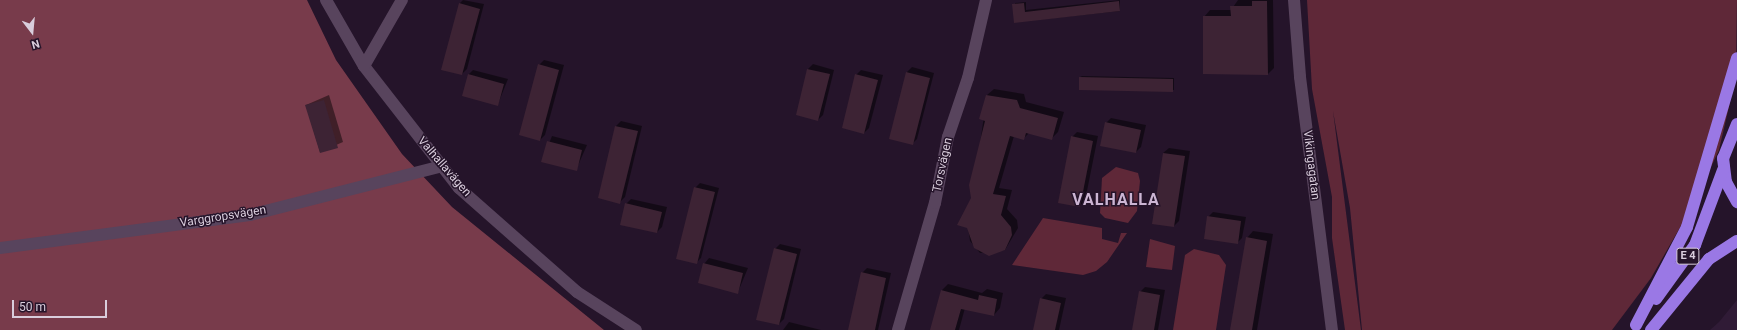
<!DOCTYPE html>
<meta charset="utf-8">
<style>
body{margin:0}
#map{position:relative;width:1737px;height:330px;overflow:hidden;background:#25142a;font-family:Roboto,sans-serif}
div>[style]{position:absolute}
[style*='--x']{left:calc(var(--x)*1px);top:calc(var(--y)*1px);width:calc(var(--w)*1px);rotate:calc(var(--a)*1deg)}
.built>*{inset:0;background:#301b36}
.green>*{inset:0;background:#5f2838}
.forest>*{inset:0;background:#783b4b}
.shadow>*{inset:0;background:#0007}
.building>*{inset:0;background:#3d2334}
.minor>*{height:12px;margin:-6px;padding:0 6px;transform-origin:6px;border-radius:6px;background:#58445d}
.highway>*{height:12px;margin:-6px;padding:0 6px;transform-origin:6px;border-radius:6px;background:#9a78e5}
span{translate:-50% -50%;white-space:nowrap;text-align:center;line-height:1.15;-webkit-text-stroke:3px #25142a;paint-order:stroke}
.shield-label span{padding:1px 3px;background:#25142a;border:1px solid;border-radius:3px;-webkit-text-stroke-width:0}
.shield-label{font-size:11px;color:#d9cddc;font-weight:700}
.street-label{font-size:12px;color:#d9cddc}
.district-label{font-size:16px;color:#ccb5d3;font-weight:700;letter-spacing:1px}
.north{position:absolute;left:12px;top:12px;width:40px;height:40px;-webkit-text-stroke:3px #25142a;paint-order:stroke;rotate:164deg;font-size:11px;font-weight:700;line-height:16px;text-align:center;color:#d9cddc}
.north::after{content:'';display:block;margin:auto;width:14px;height:18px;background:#d9cddc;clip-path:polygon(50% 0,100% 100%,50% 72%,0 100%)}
.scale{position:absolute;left:12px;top:300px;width:95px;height:18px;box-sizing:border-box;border:2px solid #d9cddc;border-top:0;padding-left:5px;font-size:12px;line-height:14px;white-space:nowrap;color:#d9cddc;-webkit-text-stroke:3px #25142a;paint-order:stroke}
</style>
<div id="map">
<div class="built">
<div style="clip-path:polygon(1737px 300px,1737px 330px,1710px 330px,1719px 322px)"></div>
</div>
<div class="green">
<div style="clip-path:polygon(1307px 0,1737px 0,1736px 76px,1719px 150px,1694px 203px,1651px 278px,1612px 330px,1362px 330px,1350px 208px,1333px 111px,1361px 330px,1345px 330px,1332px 238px,1332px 197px,1312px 89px)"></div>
<div style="clip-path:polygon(1116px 167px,1138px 173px,1140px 181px,1137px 211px,1128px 223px,1105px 218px,1100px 213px,1102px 178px)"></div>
<div style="clip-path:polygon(1043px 218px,1102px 228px,1102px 239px,1118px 243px,1121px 233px,1127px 233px,1107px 262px,1096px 271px,1083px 275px,1012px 265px)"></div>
<div style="clip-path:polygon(1150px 239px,1175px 246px,1172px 270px,1146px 267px)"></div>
<div style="clip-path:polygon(1194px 249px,1219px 255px,1226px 265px,1216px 330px,1173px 330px,1185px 255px)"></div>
</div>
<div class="forest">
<div style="clip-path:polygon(0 0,307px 0,336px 60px,402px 154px,452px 207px,604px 330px,0 330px)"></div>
</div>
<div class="shadow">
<div style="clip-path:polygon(463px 0,484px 4px,467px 69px,462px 74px,460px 3px)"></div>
<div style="clip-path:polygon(1120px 0,1120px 11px,1015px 22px,1015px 3px,1026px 2px,1026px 10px)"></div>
<div style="clip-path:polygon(1238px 0,1273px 0,1274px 68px,1268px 74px,1204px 17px,1210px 10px,1231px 10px)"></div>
<div style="clip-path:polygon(544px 60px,564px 65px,545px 135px,540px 140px,539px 65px)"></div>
<div style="clip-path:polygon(813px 64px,834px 70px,823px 115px,818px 120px,808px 69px)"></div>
<div style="clip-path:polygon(912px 67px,934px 73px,917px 139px,912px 144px,890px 138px,907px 72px)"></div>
<div style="clip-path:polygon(473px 70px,508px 79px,498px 104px,468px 75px)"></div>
<div style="clip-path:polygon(861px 70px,883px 75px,869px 128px,864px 133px,856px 75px)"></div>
<div style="clip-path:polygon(1082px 76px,1174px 78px,1174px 90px,1080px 77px)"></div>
<div style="clip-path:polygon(994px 89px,1024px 94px,1026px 102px,1064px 112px,1058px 132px,1052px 138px,1029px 133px,1023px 139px,1014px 136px,999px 188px,1012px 190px,1007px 209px,1017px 220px,1018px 228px,1005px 250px,980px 253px,970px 241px,968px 227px,987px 95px)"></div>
<div style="clip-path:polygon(329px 95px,343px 142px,320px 152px,306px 105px)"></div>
<div style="clip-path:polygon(1111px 118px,1146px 125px,1141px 147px,1136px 152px,1106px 123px)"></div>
<div style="clip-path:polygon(621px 121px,642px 126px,625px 197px,620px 202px,599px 197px,616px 126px)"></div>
<div style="clip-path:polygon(1077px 132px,1098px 136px,1085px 201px,1080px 206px,1072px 137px)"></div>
<div style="clip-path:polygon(552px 136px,587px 145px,576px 170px,542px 161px)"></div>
<div style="clip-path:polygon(1169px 148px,1190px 151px,1179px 221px,1174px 226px,1163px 153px)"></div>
<div style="clip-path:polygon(700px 183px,719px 188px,701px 258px,696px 263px,695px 188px)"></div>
<div style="clip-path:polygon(631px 199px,667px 207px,662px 227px,657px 232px,621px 224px,626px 204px)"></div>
<div style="clip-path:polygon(1213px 212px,1246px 217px,1242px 238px,1237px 243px,1208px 217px)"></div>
<div style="clip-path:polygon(1253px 231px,1273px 234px,1257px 330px,1231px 330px,1247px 238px)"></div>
<div style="clip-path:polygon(780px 244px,801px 249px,784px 319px,779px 324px,775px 249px)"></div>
<div style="clip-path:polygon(709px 258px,748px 268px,738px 292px,704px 264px)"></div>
<div style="clip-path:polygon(867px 268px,891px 273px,878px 330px,849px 330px,862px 273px)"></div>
<div style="clip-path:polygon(948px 284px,982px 293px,987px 289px,1003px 293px,1000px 308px,994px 315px,965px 308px,959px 330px,931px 330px,942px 290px)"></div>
<div style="clip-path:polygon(1145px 287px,1165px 290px,1158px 330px,1133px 330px,1140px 292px)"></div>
<div style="clip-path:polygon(1046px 294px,1066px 298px,1059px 330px,1034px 330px,1041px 299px)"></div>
<div style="clip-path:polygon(789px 322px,821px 330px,783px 330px)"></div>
</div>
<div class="building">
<div style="clip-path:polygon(1119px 1px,1120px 11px,1014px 23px,1012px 4px,1024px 3px,1025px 12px)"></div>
<div style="clip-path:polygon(1252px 1px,1267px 1px,1268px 75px,1203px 74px,1203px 16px,1231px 16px,1230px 6px,1252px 6px)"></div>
<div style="clip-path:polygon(459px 3px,480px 9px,462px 75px,441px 70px)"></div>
<div style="clip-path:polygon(538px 64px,559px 70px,540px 141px,519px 135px)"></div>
<div style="clip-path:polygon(807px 69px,830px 74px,818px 121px,796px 115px)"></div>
<div style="clip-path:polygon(906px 72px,930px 78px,913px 145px,889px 139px)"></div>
<div style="clip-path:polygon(468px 74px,504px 84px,498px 106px,462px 96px)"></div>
<div style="clip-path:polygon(855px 74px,878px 80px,864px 134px,842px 128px)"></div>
<div style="clip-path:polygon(1079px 77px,1173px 79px,1173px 92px,1079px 90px)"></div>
<div style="clip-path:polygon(986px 95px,1017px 100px,1020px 108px,1058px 118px,1052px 140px,1026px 133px,1024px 140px,1010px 136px,993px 194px,1006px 196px,1001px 215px,1011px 227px,1012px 235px,1005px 250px,989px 256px,974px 248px,967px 228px,957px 225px,971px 198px,969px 185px,985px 121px,979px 119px)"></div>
<div style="clip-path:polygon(324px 100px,338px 148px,320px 153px,305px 105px)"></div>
<div style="clip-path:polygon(1105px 122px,1141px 130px,1136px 153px,1100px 146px)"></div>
<div style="clip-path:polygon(615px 126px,638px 131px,620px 204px,598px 198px)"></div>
<div style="clip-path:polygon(1071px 136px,1093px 141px,1080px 207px,1058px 203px)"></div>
<div style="clip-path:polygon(547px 141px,582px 150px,577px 171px,541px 162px)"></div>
<div style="clip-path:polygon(1163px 153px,1185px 156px,1174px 227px,1152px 224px)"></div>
<div style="clip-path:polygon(694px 187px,715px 192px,697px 264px,676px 259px)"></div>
<div style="clip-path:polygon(625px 203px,662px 212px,657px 233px,620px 225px)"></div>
<div style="clip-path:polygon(1207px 216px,1241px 221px,1238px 244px,1204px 239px)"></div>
<div style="clip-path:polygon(1246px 237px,1267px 241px,1252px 330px,1230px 330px)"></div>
<div style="clip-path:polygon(774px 248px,797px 254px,779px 325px,756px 320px)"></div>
<div style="clip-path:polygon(703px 263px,743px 273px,738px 294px,698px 283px)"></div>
<div style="clip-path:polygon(861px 272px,886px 278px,875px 330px,848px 330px)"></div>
<div style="clip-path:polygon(941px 290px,978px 300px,979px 295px,997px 299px,994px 316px,961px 309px,955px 330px,930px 330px)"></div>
<div style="clip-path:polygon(1139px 291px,1160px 295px,1154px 330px,1132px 330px)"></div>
<div style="clip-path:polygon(1040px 298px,1061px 303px,1055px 330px,1033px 330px)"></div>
</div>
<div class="minor">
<div style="--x:326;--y:0;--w:76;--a:60.1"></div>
<div style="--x:364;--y:66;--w:155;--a:52.1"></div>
<div style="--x:459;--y:188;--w:157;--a:41.4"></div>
<div style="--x:577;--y:292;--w:70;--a:32.8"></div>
<div style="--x:1294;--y:0;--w:77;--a:85.5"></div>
<div style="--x:1300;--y:77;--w:255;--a:82.8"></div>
<div style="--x:364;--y:66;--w:76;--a:-60.1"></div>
<div style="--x:0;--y:248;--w:252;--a:-7.5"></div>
<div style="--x:250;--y:215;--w:198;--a:-14.3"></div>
<div style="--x:898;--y:330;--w:132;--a:-73.8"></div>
<div style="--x:935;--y:203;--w:67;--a:-78.9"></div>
<div style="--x:948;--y:137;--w:62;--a:-71.3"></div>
<div style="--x:968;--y:78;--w:80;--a:-77"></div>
</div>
<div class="highway">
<div style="--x:1737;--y:124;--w:37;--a:112"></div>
<div style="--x:1723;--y:158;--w:24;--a:83"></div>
<div style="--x:1726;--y:182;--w:23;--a:61"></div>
<div style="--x:1656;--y:299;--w:67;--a:-54.2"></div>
<div style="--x:1695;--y:245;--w:80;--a:-69.5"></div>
<div style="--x:1636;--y:325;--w:110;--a:-62.5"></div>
<div style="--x:1687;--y:227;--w:176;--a:-73.5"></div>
<div style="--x:1651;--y:330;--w:92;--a:-50.8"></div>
<div style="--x:1709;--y:259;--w:33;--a:-33"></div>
</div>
<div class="shield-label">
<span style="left:1688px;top:256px">E 4</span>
</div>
<div class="street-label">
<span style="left:943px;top:165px;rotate:-78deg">Torsvägen</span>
<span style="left:1311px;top:165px;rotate:83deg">Vikingagatan</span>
<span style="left:444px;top:167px;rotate:49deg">Valhallavägen</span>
<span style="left:223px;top:217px;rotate:-9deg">Varggropsvägen</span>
</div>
<div class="district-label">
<span style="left:1116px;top:200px">VALHALLA</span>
</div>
<div class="north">N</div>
<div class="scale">50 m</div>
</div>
